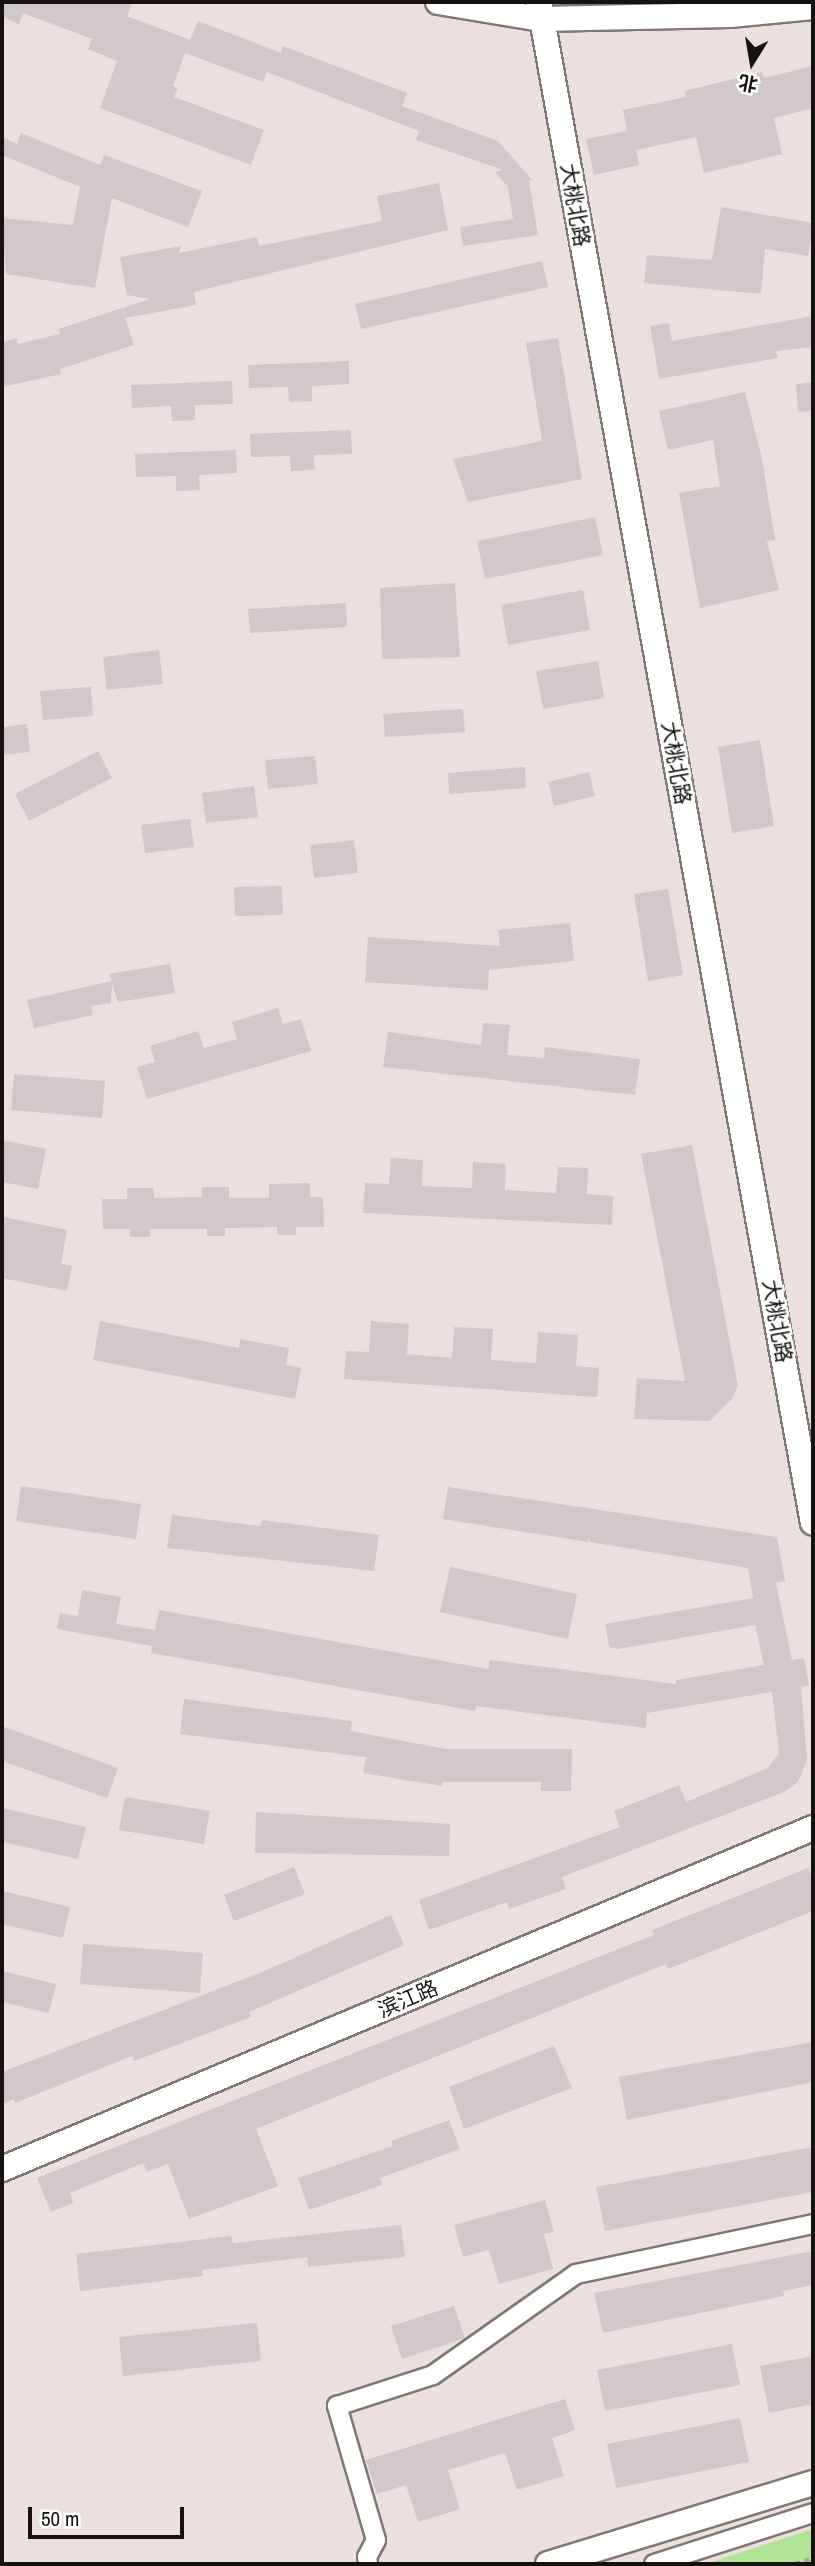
<!DOCTYPE html>
<meta charset="utf-8">
<style>
body{margin:0}
#map{position:relative;width:815px;height:2566px;overflow:hidden;background:#ebe0dd;font-family:"Archivo Narrow","Noto Sans SC",sans-serif}
div>[style]{position:absolute}
[style*='--x']{left:calc(var(--x)*1px);top:calc(var(--y)*1px);width:calc(var(--w)*1px);rotate:calc(var(--a)*1deg)}
.green>*{inset:0;background:#b1e497}
.building>*{inset:0;background:#d2c7ca}
.path>*{height:3.5px;margin-top:-1.75px;transform-origin:0;background:repeating-linear-gradient(90deg,#a9a19e 0 5px,transparent 0 10px)}
.roads{filter:drop-shadow(2px 0 #817874) drop-shadow(-2px 0 #817874) drop-shadow(0 2px #817874) drop-shadow(0 -2px #817874)}
.street>*{height:18px;margin:-9px;padding:0 9px;transform-origin:9px;border-radius:9px;background:#fff}
.secondary>*{height:24px;margin:-12px;padding:0 12px;transform-origin:12px;border-radius:12px;background:#fff}
span{translate:-50% -50%;white-space:nowrap;text-align:center;line-height:1.15;-webkit-text-stroke:5px #fff;paint-order:stroke}
.street-label{font-size:21px;color:#151210}
.frame{position:absolute;inset:0;border:4px solid #151210;pointer-events:none}
.north{position:absolute;left:717px;top:28px;width:70px;height:70px;-webkit-text-stroke:5px #fff;paint-order:stroke;rotate:191deg;font-size:19px;font-weight:700;line-height:28px;text-align:center;color:#151210}
.north::after{content:'';display:block;margin:auto;width:24px;height:32px;background:#151210;clip-path:polygon(50% 0,100% 100%,50% 72%,0 100%)}
.scale{position:absolute;left:28px;top:2507px;width:156px;height:32px;box-sizing:border-box;border:4px solid #151210;border-top:0;padding-left:9px;font-size:21px;line-height:24px;white-space:nowrap;color:#151210;-webkit-text-stroke:5px #fff;paint-order:stroke}
</style>
<div id="map">
<div class="green">
<div style="clip-path:polygon(813px 2529px,813px 2564px,705px 2564px)"></div>
</div>
<div class="building">
<div style="clip-path:polygon(2px 2px,133px 2px,127px 16px,190px 40px,198px 21px,281px 53px,283px 46px,407px 93px,402px 106px,498px 141px,533px 181px,529px 180px,538px 235px,463px 246px,460px 227px,513px 219px,508px 187px,495px 172px,503px 170px,416px 140px,419px 131px,267px 72px,263px 82px,185px 53px,173px 86px,178px 88px,174px 97px,264px 130px,251px 165px,100px 108px,117px 61px,88px 49px,92px 39px,23px 13px,19px 24px,2px 17px)"></div>
<div style="clip-path:polygon(813px 66px,813px 108px,774px 118px,782px 154px,704px 173px,696px 137px,636px 150px,639px 165px,594px 175px,586px 139px,627px 131px,623px 110px,686px 97px,684px 91px,762px 72px,764px 78px)"></div>
<div style="clip-path:polygon(21px 133px,100px 165px,104px 155px,202px 191px,188px 227px,112px 198px,95px 288px,6px 274px,2px 218px,73px 225px,80px 187px,2px 155px,2px 137px,17px 144px)"></div>
<div style="clip-path:polygon(439px 183px,448px 230px,194px 292px,196px 305px,125px 318px,134px 345px,60px 369px,61px 374px,2px 387px,2px 342px,17px 338px,18px 344px,60px 334px,59px 329px,122px 308px,125px 317px,123px 308px,150px 299px,127px 295px,120px 257px,181px 246px,179px 253px,257px 237px,259px 246px,382px 221px,377px 196px)"></div>
<div style="clip-path:polygon(721px 207px,813px 223px,808px 256px,765px 249px,761px 294px,644px 283px,647px 255px,712px 260px)"></div>
<div style="clip-path:polygon(542px 261px,548px 287px,361px 329px,355px 304px)"></div>
<div style="clip-path:polygon(813px 316px,813px 347px,776px 351px,778px 358px,659px 379px,650px 326px,669px 323px,672px 341px)"></div>
<div style="clip-path:polygon(558px 338px,582px 479px,468px 502px,453px 459px,542px 441px,526px 343px)"></div>
<div style="clip-path:polygon(349px 361px,349px 384px,312px 386px,312px 401px,289px 402px,288px 387px,249px 388px,248px 365px)"></div>
<div style="clip-path:polygon(232px 381px,233px 404px,195px 405px,195px 420px,172px 421px,171px 406px,132px 408px,131px 385px)"></div>
<div style="clip-path:polygon(813px 382px,813px 411px,798px 412px,796px 384px)"></div>
<div style="clip-path:polygon(745px 392px,762px 459px,775px 540px,767px 541px,779px 590px,700px 608px,679px 493px,720px 486px,713px 440px,668px 450px,659px 411px)"></div>
<div style="clip-path:polygon(351px 430px,352px 454px,314px 455px,315px 470px,291px 471px,290px 456px,251px 457px,250px 434px)"></div>
<div style="clip-path:polygon(236px 450px,237px 473px,199px 475px,200px 490px,176px 491px,176px 476px,136px 477px,135px 454px)"></div>
<div style="clip-path:polygon(595px 517px,603px 555px,485px 579px,477px 541px)"></div>
<div style="clip-path:polygon(455px 583px,460px 657px,382px 659px,380px 588px)"></div>
<div style="clip-path:polygon(583px 590px,590px 630px,508px 645px,501px 605px)"></div>
<div style="clip-path:polygon(346px 603px,347px 627px,250px 633px,248px 609px)"></div>
<div style="clip-path:polygon(159px 650px,163px 684px,107px 690px,103px 657px)"></div>
<div style="clip-path:polygon(598px 661px,604px 698px,543px 709px,536px 671px)"></div>
<div style="clip-path:polygon(91px 687px,93px 716px,43px 720px,40px 691px)"></div>
<div style="clip-path:polygon(463px 709px,465px 732px,385px 737px,383px 714px)"></div>
<div style="clip-path:polygon(27px 724px,30px 752px,2px 755px,2px 727px)"></div>
<div style="clip-path:polygon(760px 740px,774px 826px,732px 833px,718px 747px)"></div>
<div style="clip-path:polygon(98px 751px,112px 778px,29px 821px,15px 794px)"></div>
<div style="clip-path:polygon(315px 756px,318px 784px,268px 789px,265px 760px)"></div>
<div style="clip-path:polygon(525px 767px,526px 788px,449px 794px,448px 773px)"></div>
<div style="clip-path:polygon(589px 772px,595px 796px,554px 806px,548px 782px)"></div>
<div style="clip-path:polygon(254px 786px,258px 817px,206px 823px,202px 793px)"></div>
<div style="clip-path:polygon(190px 819px,194px 847px,145px 853px,141px 825px)"></div>
<div style="clip-path:polygon(354px 840px,358px 873px,314px 878px,310px 845px)"></div>
<div style="clip-path:polygon(282px 886px,283px 915px,235px 916px,234px 887px)"></div>
<div style="clip-path:polygon(668px 889px,683px 975px,648px 981px,634px 894px)"></div>
<div style="clip-path:polygon(570px 923px,574px 961px,489px 970px,488px 990px,365px 982px,368px 937px,500px 946px,498px 930px)"></div>
<div style="clip-path:polygon(170px 964px,175px 993px,118px 1002px,112px 984px,111px 1003px,91px 1006px,93px 1015px,34px 1028px,27px 1000px,112px 981px,109px 974px)"></div>
<div style="clip-path:polygon(278px 1008px,283px 1024px,301px 1019px,311px 1051px,147px 1099px,137px 1067px,155px 1062px,150px 1046px,198px 1031px,204px 1048px,237px 1039px,232px 1022px)"></div>
<div style="clip-path:polygon(483px 1023px,510px 1025px,507px 1055px,544px 1058px,545px 1047px,640px 1059px,635px 1095px,383px 1067px,388px 1032px,481px 1045px)"></div>
<div style="clip-path:polygon(14px 1074px,105px 1081px,102px 1118px,11px 1110px)"></div>
<div style="clip-path:polygon(2px 1140px,46px 1149px,38px 1189px,2px 1182px)"></div>
<div style="clip-path:polygon(692px 1145px,738px 1386px,731px 1400px,710px 1421px,634px 1419px,637px 1378px,685px 1381px,641px 1154px)"></div>
<div style="clip-path:polygon(391px 1158px,423px 1160px,422px 1186px,472px 1188px,473px 1162px,506px 1164px,505px 1190px,556px 1193px,558px 1167px,588px 1168px,587px 1194px,613px 1196px,612px 1225px,363px 1213px,365px 1183px,389px 1184px)"></div>
<div style="clip-path:polygon(310px 1183px,310px 1197px,323px 1197px,324px 1227px,296px 1227px,296px 1235px,277px 1235px,277px 1227px,225px 1228px,225px 1236px,207px 1236px,207px 1229px,150px 1229px,150px 1237px,130px 1237px,130px 1229px,103px 1229px,102px 1199px,127px 1199px,127px 1188px,154px 1188px,154px 1198px,202px 1197px,202px 1187px,229px 1187px,229px 1198px,269px 1198px,269px 1184px)"></div>
<div style="clip-path:polygon(4px 1217px,67px 1230px,61px 1264px,72px 1266px,67px 1291px,2px 1278px)"></div>
<div style="clip-path:polygon(100px 1321px,239px 1348px,240px 1339px,289px 1348px,286px 1365px,301px 1368px,295px 1399px,93px 1360px)"></div>
<div style="clip-path:polygon(371px 1321px,409px 1324px,407px 1354px,452px 1358px,454px 1327px,493px 1329px,491px 1360px,536px 1363px,538px 1332px,578px 1335px,576px 1366px,599px 1368px,597px 1397px,344px 1379px,346px 1351px,369px 1352px)"></div>
<div style="clip-path:polygon(21px 1486px,141px 1504px,136px 1539px,16px 1521px)"></div>
<div style="clip-path:polygon(448px 1487px,777px 1537px,785px 1581px,776px 1583px,792px 1660px,804px 1658px,809px 1685px,801px 1687px,807px 1760px,798px 1782px,784px 1792px,562px 1877px,566px 1889px,509px 1909px,507px 1902px,429px 1930px,419px 1900px,620px 1827px,614px 1811px,679px 1785px,686px 1802px,768px 1768px,779px 1753px,772px 1692px,647px 1713px,646px 1728px,476px 1706px,475px 1711px,151px 1653px,152px 1646px,57px 1629px,60px 1613px,78px 1616px,82px 1590px,121px 1597px,116px 1624px,155px 1630px,159px 1610px,488px 1669px,490px 1660px,676px 1684px,676px 1680px,764px 1665px,755px 1625px,618px 1649px,609px 1647px,605px 1624px,753px 1598px,748px 1568px,590px 1542px,589px 1537px,588px 1542px,443px 1519px)"></div>
<div style="clip-path:polygon(172px 1515px,261px 1526px,262px 1520px,379px 1535px,374px 1571px,167px 1548px)"></div>
<div style="clip-path:polygon(450px 1567px,577px 1594px,568px 1639px,440px 1612px)"></div>
<div style="clip-path:polygon(184px 1699px,352px 1721px,351px 1731px,446px 1749px,572px 1749px,571px 1791px,541px 1791px,541px 1782px,443px 1782px,442px 1786px,363px 1773px,366px 1757px,180px 1734px)"></div>
<div style="clip-path:polygon(2px 1726px,118px 1768px,107px 1798px,2px 1761px)"></div>
<div style="clip-path:polygon(125px 1797px,210px 1811px,204px 1844px,119px 1830px)"></div>
<div style="clip-path:polygon(2px 1808px,86px 1827px,78px 1859px,2px 1842px)"></div>
<div style="clip-path:polygon(256px 1812px,450px 1824px,449px 1856px,255px 1853px)"></div>
<div style="clip-path:polygon(294px 1867px,305px 1894px,234px 1921px,224px 1895px)"></div>
<div style="clip-path:polygon(808px 1868px,813px 1880px,813px 1911px,668px 1969px,666px 1964px,256px 2129px,278px 2186px,189px 2219px,168px 2164px,147px 2172px,143px 2163px,70px 2193px,73px 2203px,51px 2212px,37px 2178px,654px 1935px,652px 1930px)"></div>
<div style="clip-path:polygon(2px 1891px,70px 1907px,63px 1938px,2px 1924px)"></div>
<div style="clip-path:polygon(391px 1915px,404px 1945px,249px 2012px,251px 2017px,134px 2061px,132px 2056px,15px 2103px,14px 2099px,2px 2104px,2px 2072px,260px 1973px)"></div>
<div style="clip-path:polygon(83px 1944px,203px 1953px,200px 1993px,80px 1984px)"></div>
<div style="clip-path:polygon(2px 1971px,56px 1984px,49px 2013px,2px 2002px)"></div>
<div style="clip-path:polygon(813px 2042px,813px 2082px,627px 2120px,619px 2077px)"></div>
<div style="clip-path:polygon(554px 2046px,572px 2088px,464px 2129px,449px 2087px)"></div>
<div style="clip-path:polygon(449px 2120px,460px 2149px,380px 2178px,382px 2185px,309px 2210px,298px 2178px,393px 2146px,391px 2141px)"></div>
<div style="clip-path:polygon(813px 2147px,813px 2192px,605px 2231px,596px 2187px)"></div>
<div style="clip-path:polygon(545px 2200px,554px 2232px,544px 2234px,553px 2269px,499px 2284px,489px 2250px,463px 2257px,454px 2225px)"></div>
<div style="clip-path:polygon(401px 2225px,405px 2257px,308px 2267px,307px 2257px,202px 2270px,203px 2276px,80px 2291px,76px 2254px,231px 2236px,233px 2243px)"></div>
<div style="clip-path:polygon(813px 2251px,813px 2285px,783px 2291px,784px 2296px,603px 2333px,594px 2293px)"></div>
<div style="clip-path:polygon(454px 2306px,465px 2338px,402px 2359px,391px 2326px)"></div>
<div style="clip-path:polygon(257px 2323px,261px 2361px,123px 2376px,119px 2337px)"></div>
<div style="clip-path:polygon(732px 2344px,740px 2385px,605px 2411px,597px 2370px)"></div>
<div style="clip-path:polygon(813px 2356px,813px 2404px,769px 2413px,760px 2366px)"></div>
<div style="clip-path:polygon(565px 2399px,575px 2430px,552px 2438px,564px 2476px,517px 2490px,505px 2453px,448px 2470px,460px 2509px,418px 2522px,406px 2485px,377px 2494px,366px 2460px)"></div>
<div style="clip-path:polygon(740px 2418px,749px 2462px,616px 2488px,607px 2444px)"></div>
</div>
<div class="path">
<div style="--x:795;--y:2564;--w:19;--a:-18"></div>
</div>
<div class="roads">
<div class="street">
<div style="--x:368;--y:2564;--w:7;--a:-98"></div>
<div style="--x:367;--y:2557;--w:19;--a:-62"></div>
<div style="--x:376;--y:2540;--w:140;--a:-106.2"></div>
<div style="--x:337;--y:2406;--w:101;--a:-17.9"></div>
<div style="--x:433;--y:2375;--w:175;--a:-35.2"></div>
<div style="--x:576;--y:2274;--w:242;--a:-11.9"></div>
<div style="--x:654;--y:2564;--w:167;--a:-17.8"></div>
</div>
<div class="secondary">
<div style="--x:438;--y:2;--w:104;--a:9.4"></div>
<div style="--x:541;--y:19;--w:189;--a:-1.2"></div>
<div style="--x:730;--y:15;--w:83;--a:-5.5"></div>
<div style="--x:539;--y:2;--w:1545;--a:79.79"></div>
<div style="--x:2;--y:2169;--w:880;--a:-22.81"></div>
<div style="--x:548;--y:2564;--w:277;--a:-17"></div>
</div>
</div>
<div class="street-label">
<span style="left:575px;top:205px;rotate:80deg">大桃北路</span>
<span style="left:676px;top:763px;rotate:80deg">大桃北路</span>
<span style="left:777px;top:1321px;rotate:80deg">大桃北路</span>
<span style="left:408px;top:1999px;rotate:-23deg">滨江路</span>
</div>
<div class="frame"></div>
<div class="north">北</div>
<div class="scale">50 m</div>
</div>
